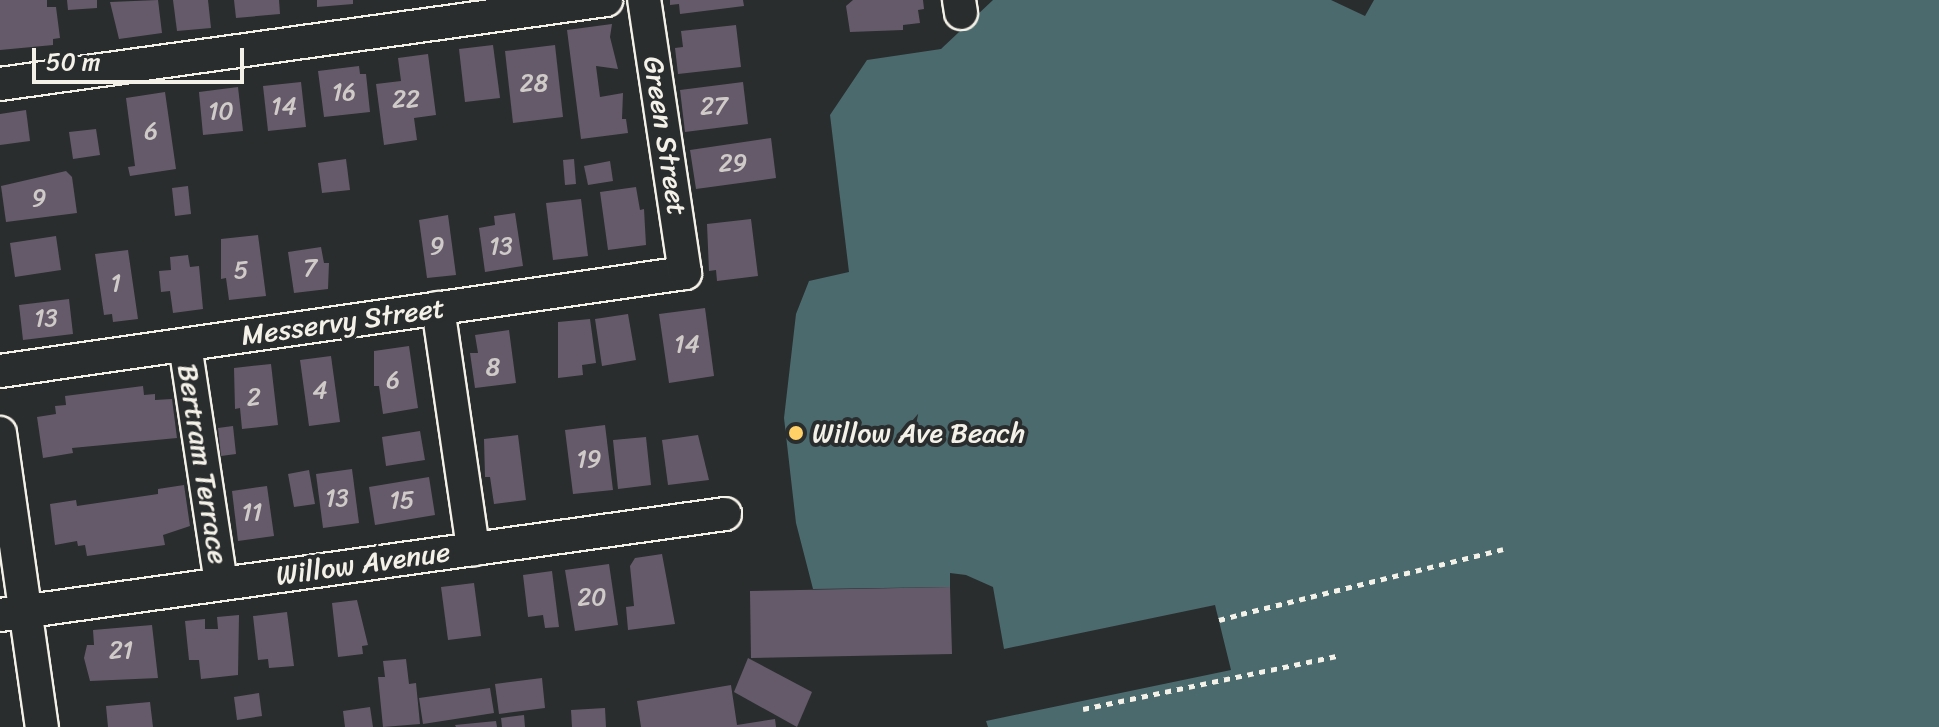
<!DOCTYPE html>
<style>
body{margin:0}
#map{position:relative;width:1939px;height:727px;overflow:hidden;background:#2a2d2e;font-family:Sriracha,sans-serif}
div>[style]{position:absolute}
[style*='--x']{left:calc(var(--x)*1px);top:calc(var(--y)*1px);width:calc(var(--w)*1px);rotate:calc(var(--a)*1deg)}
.water>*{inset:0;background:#4b6a6d}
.building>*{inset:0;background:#655a6a}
.path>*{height:5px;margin-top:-2.5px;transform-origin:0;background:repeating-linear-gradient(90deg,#f4f1e8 0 6px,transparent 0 12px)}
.roads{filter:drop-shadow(2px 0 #f4f1e8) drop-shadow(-2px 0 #f4f1e8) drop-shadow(0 2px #f4f1e8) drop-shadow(0 -2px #f4f1e8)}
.minor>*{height:32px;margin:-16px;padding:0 16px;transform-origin:16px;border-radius:16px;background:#2a2d2e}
.dots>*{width:22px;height:22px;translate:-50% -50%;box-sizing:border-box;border:4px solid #2a2d2e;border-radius:50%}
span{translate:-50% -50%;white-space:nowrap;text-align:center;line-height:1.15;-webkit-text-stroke:8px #2a2d2e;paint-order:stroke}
.number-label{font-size:24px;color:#d0cbc8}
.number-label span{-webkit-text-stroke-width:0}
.street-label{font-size:28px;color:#f4f1e8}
.poi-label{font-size:28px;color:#f4f1e8}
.left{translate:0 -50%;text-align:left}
.scale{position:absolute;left:32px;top:48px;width:212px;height:36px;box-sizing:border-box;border:4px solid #f4f1e8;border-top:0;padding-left:10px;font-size:24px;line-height:28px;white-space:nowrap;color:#f4f1e8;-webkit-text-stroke:6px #2a2d2e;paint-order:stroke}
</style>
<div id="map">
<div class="water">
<div style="clip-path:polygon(993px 0,1331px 0,1365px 16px,1374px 0,1939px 0,1939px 727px,988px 727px,986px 721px,1231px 670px,1215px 605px,1004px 649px,993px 587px,966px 575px,950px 573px,950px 587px,813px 589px,796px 523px,784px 418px,796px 314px,809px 281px,849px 272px,830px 115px,867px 60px,941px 49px)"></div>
</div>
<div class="building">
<div style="clip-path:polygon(0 0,47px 0,47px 7px,56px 7px,60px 38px,53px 39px,53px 45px,0 50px)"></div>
<div style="clip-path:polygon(67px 0,97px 0,97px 8px,68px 10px)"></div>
<div style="clip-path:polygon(158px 0,162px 33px,119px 39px,110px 2px)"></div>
<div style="clip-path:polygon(173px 0,208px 0,211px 28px,177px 31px)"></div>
<div style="clip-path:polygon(234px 0,279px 0,280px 14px,236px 18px)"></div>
<div style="clip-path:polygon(317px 0,353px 0,353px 4px,317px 7px)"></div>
<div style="clip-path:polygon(670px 0,743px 0,744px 6px,680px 14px,679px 4px,670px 5px)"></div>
<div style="clip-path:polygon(853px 0,923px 0,924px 9px,918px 10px,920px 23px,903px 25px,903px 30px,850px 32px,846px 6px)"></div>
<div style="clip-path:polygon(612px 24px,610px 37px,618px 69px,596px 66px,600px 97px,623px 93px,622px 119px,626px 119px,628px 133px,581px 139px,567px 30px)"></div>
<div style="clip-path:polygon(736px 25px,741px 67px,678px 74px,675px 48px,683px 47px,681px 31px)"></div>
<div style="clip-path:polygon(493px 45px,500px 98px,465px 102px,459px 49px)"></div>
<div style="clip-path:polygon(555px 45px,563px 117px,513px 123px,505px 51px)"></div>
<div style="clip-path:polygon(428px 54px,436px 115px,414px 118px,417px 140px,384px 145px,376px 84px,401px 81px,398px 58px)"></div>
<div style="clip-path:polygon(359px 66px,360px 74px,366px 74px,370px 112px,324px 117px,318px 71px)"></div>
<div style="clip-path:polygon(301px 82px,306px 127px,268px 131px,263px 86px)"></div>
<div style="clip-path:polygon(743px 82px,748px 124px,685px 132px,680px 90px)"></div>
<div style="clip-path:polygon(238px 87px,243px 131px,203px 135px,199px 92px)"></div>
<div style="clip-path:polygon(165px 92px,176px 169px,130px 176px,128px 167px,135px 166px,126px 98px)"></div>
<div style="clip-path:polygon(26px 110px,30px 141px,0 145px,0 114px)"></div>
<div style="clip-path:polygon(96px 129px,100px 155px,73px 159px,69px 132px)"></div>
<div style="clip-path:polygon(771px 138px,776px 178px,696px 189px,690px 150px)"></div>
<div style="clip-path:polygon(346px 159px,350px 190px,322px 193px,318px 163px)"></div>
<div style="clip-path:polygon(574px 159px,576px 184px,565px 185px,563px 160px)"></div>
<div style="clip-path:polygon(610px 161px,613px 181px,588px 185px,584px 166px)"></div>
<div style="clip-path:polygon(66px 171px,72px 177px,77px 213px,6px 222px,1px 186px)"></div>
<div style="clip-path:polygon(188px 186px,191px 214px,175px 216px,172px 188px)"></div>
<div style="clip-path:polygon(636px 187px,640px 210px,644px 209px,646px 245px,608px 250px,600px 192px)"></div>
<div style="clip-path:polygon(581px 199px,588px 256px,553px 260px,546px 203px)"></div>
<div style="clip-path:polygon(515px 213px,523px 266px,485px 272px,479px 228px,495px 225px,494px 216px)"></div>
<div style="clip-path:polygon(448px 215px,456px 275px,427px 278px,419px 220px)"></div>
<div style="clip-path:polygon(751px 219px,758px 276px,717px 281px,716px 270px,709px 271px,707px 224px)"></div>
<div style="clip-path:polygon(258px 235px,266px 296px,229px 300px,226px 278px,221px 279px,221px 239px)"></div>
<div style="clip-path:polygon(56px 236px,61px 270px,15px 277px,10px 243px)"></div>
<div style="clip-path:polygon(321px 247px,324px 263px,329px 263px,328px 289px,294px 293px,288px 252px)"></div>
<div style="clip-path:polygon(128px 250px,138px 319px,113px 322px,112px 314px,104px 315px,95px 254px)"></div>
<div style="clip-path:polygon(188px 255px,190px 267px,199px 266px,203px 309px,173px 313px,170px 291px,161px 292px,159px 271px,171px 270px,170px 257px)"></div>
<div style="clip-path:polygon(69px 299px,73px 334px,23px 340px,19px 305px)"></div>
<div style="clip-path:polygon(705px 308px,714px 376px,669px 383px,659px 314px)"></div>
<div style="clip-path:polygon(628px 314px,636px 360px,602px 366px,595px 319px)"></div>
<div style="clip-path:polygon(590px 319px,596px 363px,582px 365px,583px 375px,558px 378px,558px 322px)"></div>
<div style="clip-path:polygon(509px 330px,516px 383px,475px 388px,470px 353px,478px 353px,475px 335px)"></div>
<div style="clip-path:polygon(409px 346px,418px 408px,383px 414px,379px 386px,374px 386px,374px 351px)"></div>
<div style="clip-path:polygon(331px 356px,340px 422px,309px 426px,300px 360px)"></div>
<div style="clip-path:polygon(271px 364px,278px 425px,242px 429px,240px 408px,235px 409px,234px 368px)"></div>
<div style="clip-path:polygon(143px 386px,144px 395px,155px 394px,155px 400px,172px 399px,177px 438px,72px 448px,73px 453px,43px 458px,37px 417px,56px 414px,55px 406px,66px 405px,65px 396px)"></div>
<div style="clip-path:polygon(605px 425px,613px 490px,573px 494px,565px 430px)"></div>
<div style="clip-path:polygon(233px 426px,236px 454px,221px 456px,218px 428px)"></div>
<div style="clip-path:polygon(420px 431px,425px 460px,386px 466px,382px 437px)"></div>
<div style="clip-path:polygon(518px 435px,526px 500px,494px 504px,490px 477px,485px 477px,484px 439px)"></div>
<div style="clip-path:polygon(698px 435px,709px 480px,668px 485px,662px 440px)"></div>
<div style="clip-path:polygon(646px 437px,651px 485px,618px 489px,613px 440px)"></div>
<div style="clip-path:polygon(352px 469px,359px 523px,323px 528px,316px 474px)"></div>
<div style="clip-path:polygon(309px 470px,315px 504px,294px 507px,288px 474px)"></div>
<div style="clip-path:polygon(429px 477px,435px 515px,375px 525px,369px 487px)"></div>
<div style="clip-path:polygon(184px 485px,190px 526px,163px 535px,165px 545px,87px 556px,85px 545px,78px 546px,77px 541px,55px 545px,50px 504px,76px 500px,77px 506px,158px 494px,158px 489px)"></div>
<div style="clip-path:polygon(267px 486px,274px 536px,238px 541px,232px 491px)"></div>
<div style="clip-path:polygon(662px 554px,675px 624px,628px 630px,626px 607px,634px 606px,630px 566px,635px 558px)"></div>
<div style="clip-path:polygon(609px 564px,618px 625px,575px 631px,565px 570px)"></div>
<div style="clip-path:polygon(552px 571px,559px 627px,545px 628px,543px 615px,528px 617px,523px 575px)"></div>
<div style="clip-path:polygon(474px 583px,481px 636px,448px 640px,441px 587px)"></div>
<div style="clip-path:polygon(950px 587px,952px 654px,751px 658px,750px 591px)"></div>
<div style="clip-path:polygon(357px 600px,368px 645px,362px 646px,363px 654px,338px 657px,332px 603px)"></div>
<div style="clip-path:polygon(287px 612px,294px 666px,269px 668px,268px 659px,258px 660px,253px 616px)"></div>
<div style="clip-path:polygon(239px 615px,238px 675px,201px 679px,199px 660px,189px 660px,185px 621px,205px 619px,205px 629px,218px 629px,217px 617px)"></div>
<div style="clip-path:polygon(152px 625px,158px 678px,90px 681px,84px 658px,87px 645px,94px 645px,93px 630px)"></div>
<div style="clip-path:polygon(748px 658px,812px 692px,797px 727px,734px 692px)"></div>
<div style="clip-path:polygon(406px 659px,409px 684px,416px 683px,420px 724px,383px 727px,378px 677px,385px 677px,383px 661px)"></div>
<div style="clip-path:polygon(542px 678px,545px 708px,499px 714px,495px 684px)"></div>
<div style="clip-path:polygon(731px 685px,737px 725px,775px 719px,776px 727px,641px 727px,637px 701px)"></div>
<div style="clip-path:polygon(490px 688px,494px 713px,423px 724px,419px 698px)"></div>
<div style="clip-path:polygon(259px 693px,262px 716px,237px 720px,234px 697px)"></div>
<div style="clip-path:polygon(150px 702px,153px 727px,108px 727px,106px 706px)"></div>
<div style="clip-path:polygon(370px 707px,373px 727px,345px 727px,343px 711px)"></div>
<div style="clip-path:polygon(605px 708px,606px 727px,572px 727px,571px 710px)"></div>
<div style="clip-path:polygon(524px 715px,525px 727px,502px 727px,501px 718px)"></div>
<div style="clip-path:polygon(496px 721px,497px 727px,456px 727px,455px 725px)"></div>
</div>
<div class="path">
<div style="--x:1241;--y:614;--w:270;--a:-13.9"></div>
<div style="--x:1219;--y:620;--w:23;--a:-15"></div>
<div style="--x:1083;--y:709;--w:259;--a:-11.8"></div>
</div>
<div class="roads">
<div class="minor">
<div style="--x:959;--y:0;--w:13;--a:81"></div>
<div style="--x:0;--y:84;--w:612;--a:-7.89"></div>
<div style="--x:438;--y:308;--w:244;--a:81.7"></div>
<div style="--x:185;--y:345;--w:241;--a:81.4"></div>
<div style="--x:0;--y:371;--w:692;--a:-8.14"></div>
<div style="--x:685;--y:273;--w:276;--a:-98.5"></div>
<div style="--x:0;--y:433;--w:297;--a:81.9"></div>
<div style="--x:0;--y:615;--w:732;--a:-7.93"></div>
</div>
</div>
<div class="dots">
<div style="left:796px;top:433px;background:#ffd166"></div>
</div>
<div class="number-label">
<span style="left:534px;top:84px">28</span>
<span style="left:344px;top:93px">16</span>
<span style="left:406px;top:100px">22</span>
<span style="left:284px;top:107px">14</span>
<span style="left:714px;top:107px">27</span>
<span style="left:221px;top:112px">10</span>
<span style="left:151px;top:132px">6</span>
<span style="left:733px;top:164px">29</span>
<span style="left:39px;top:199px">9</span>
<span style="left:437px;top:247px">9</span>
<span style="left:501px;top:247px">13</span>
<span style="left:310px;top:269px">7</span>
<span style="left:241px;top:271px">5</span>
<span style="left:116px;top:284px">1</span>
<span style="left:46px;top:319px">13</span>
<span style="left:687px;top:345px">14</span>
<span style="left:493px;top:368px">8</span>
<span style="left:393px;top:381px">6</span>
<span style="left:320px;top:391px">4</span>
<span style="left:254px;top:398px">2</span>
<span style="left:589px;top:460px">19</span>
<span style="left:337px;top:499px">13</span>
<span style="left:402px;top:501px">15</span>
<span style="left:252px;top:513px">11</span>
<span style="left:592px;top:598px">20</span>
<span style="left:121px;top:651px">21</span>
</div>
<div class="street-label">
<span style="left:665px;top:136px;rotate:81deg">Green Street</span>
<span style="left:343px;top:322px;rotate:-8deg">Messervy Street</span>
<span style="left:203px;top:464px;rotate:81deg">Bertram Terrace</span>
<span style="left:363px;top:564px;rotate:-8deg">Willow Avenue</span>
</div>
<div class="poi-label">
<span class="left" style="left:812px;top:433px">Willow Ave Beach</span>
</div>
<div class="scale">50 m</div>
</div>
